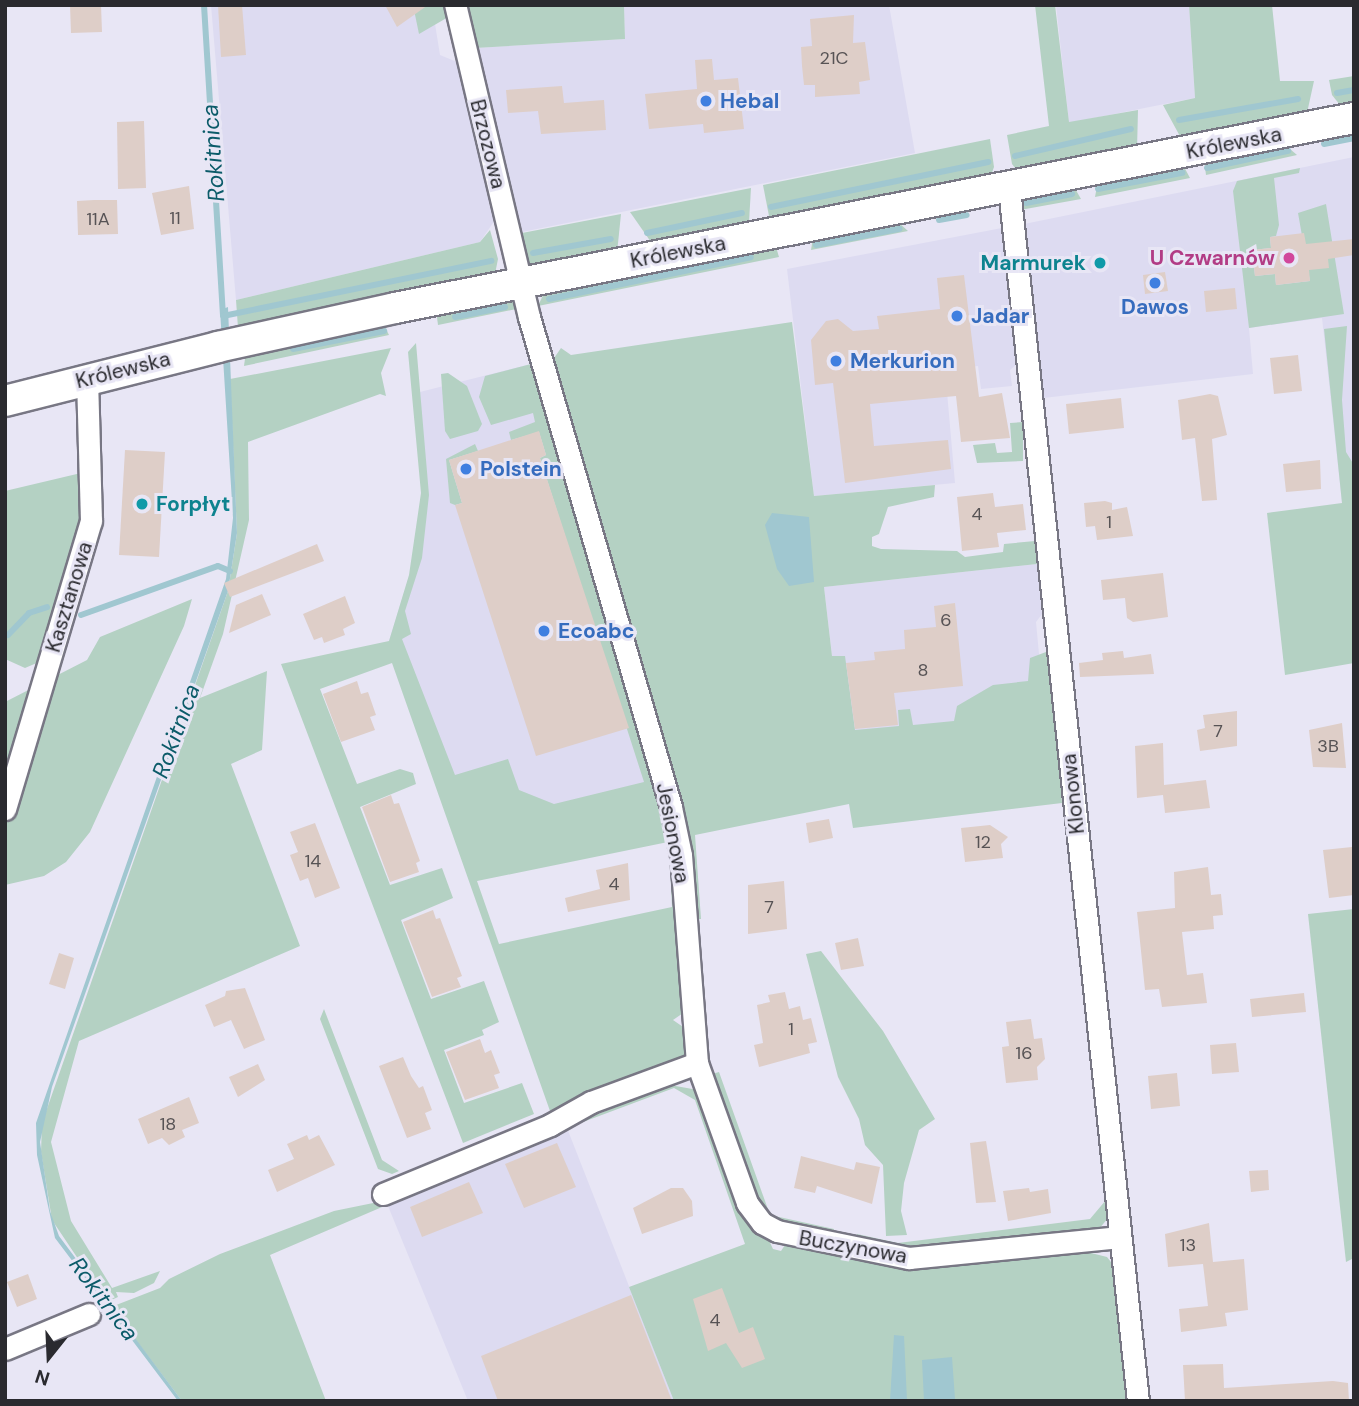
<!DOCTYPE html>
<meta charset="utf-8">
<style>
body{margin:0}
#map{position:relative;width:1359px;height:1406px;overflow:hidden;background:#e8e6f5;font-family:"DM Sans",sans-serif}
div>[style]{position:absolute}
[style*='--x']{left:calc(var(--x)*1px);top:calc(var(--y)*1px);width:calc(var(--w)*1px);rotate:calc(var(--a)*1deg)}
.built>*{inset:0;background:#dddbf1}
.green>*{inset:0;background:#b4d1c3}
.water>*{inset:0;background:#a0c7d0}
.stream>*{height:6px;margin:-3px;padding:0 3px;transform-origin:3px;border-radius:3px;background:#a0c7d0}
.building>*{inset:0;background:#decec8}
.roads{filter:drop-shadow(2px 0 #787784) drop-shadow(-2px 0 #787784) drop-shadow(0 2px #787784) drop-shadow(0 -2px #787784)}
.minor>*{height:21px;margin:-10.5px;padding:0 10.5px;transform-origin:10.5px;border-radius:10.5px;background:#fff}
.secondary>*{height:30px;margin:-15px;padding:0 15px;transform-origin:15px;border-radius:15px;background:#fff}
.dots>*{width:19px;height:19px;translate:-50% -50%;box-sizing:border-box;border:4px solid #e8e6f5;border-radius:50%}
span{translate:-50% -50%;white-space:nowrap;text-align:center;line-height:1.15;-webkit-text-stroke:6px #e8e6f5;paint-order:stroke}
.number-label{font-size:18px;color:#575355}
.number-label span{-webkit-text-stroke-width:0}
.shop-label{font-size:21px;color:#366cbe;font-weight:700}
.left{translate:0 -50%;text-align:left}
.street-label{font-size:21px;color:#2a2a2f}
.hotel-label{font-size:21px;color:#b23c85;font-weight:700}
.right{translate:-100% -50%;text-align:right}
.culture-label{font-size:21px;color:#0d838f;font-weight:700}
.water-label{font-size:23px;color:#0b5b69;font-style:italic}
.frame{position:absolute;inset:0;border:7px solid #2a2a2f;pointer-events:none}
.north{position:absolute;left:14px;top:1322px;width:70px;height:70px;-webkit-text-stroke:5px #e8e6f5;paint-order:stroke;rotate:198deg;font-size:19px;font-weight:700;line-height:28px;text-align:center;color:#2a2a2f}
.north::after{content:'';display:block;margin:auto;width:24px;height:32px;background:#2a2a2f;clip-path:polygon(50% 0,100% 100%,50% 72%,0 100%)}
</style>
<div id="map">
<div class="built">
<div style="clip-path:polygon(211px 5px,432px 5px,440px 55px,457px 62px,495px 220px,480px 242px,236px 300px)"></div>
<div style="clip-path:polygon(624px 5px,889px 5px,915px 153px,522px 232px,475px 48px,625px 39px)"></div>
<div style="clip-path:polygon(1056px 5px,1189px 5px,1195px 98px,1069px 123px)"></div>
<div style="clip-path:polygon(1354px 157px,1354px 502px,1342px 503px,1322px 318px,1249px 328px,1253px 374px,1043px 398px,1024px 224px)"></div>
<div style="clip-path:polygon(1002px 228px,1017px 364px,1010px 370px,1012px 386px,981px 389px,978px 366px,945px 369px,955px 483px,814px 496px,787px 269px)"></div>
<div style="clip-path:polygon(531px 364px,662px 807px,476px 881px,389px 641px,416px 554px,424px 492px,416px 393px)"></div>
<div style="clip-path:polygon(1037px 564px,1042px 614px,1036px 622px,1039px 654px,1053px 717px,842px 740px,824px 587px)"></div>
<div style="clip-path:polygon(567px 1128px,674px 1401px,468px 1401px,388px 1206px)"></div>
</div>
<div class="green">
<div style="clip-path:polygon(413px 5px,448px 5px,450px 16px,419px 34px)"></div>
<div style="clip-path:polygon(464px 5px,624px 5px,625px 39px,475px 48px)"></div>
<div style="clip-path:polygon(1035px 5px,1055px 5px,1069px 122px,1138px 110px,1137px 150px,1019px 173px,1012px 164px,1007px 135px,1049px 126px)"></div>
<div style="clip-path:polygon(1189px 5px,1272px 5px,1280px 81px,1314px 81px,1307px 113px,1182px 140px,1163px 105px,1195px 98px)"></div>
<div style="clip-path:polygon(1354px 76px,1354px 108px,1340px 105px,1332px 95px,1329px 80px)"></div>
<div style="clip-path:polygon(990px 139px,994px 167px,990px 178px,774px 222px,769px 216px,763px 185px)"></div>
<div style="clip-path:polygon(1283px 143px,1297px 155px,1206px 175px,1204px 160px)"></div>
<div style="clip-path:polygon(1182px 163px,1190px 178px,1095px 197px,1098px 181px)"></div>
<div style="clip-path:polygon(1300px 168px,1299px 173px,1274px 178px,1279px 225px,1276px 236px,1270px 237px,1271px 248px,1252px 250px,1255px 276px,1275px 274px,1276px 285px,1310px 281px,1298px 213px,1326px 204px,1344px 314px,1249px 328px,1233px 191px,1237px 181px)"></div>
<div style="clip-path:polygon(1073px 185px,1081px 199px,1020px 210px,1026px 194px)"></div>
<div style="clip-path:polygon(751px 188px,749px 222px,743px 228px,653px 245px,630px 212px)"></div>
<div style="clip-path:polygon(621px 214px,617px 253px,532px 268px,529px 265px,522px 233px)"></div>
<div style="clip-path:polygon(898px 222px,908px 231px,811px 250px,813px 238px)"></div>
<div style="clip-path:polygon(490px 230px,498px 259px,495px 274px,238px 328px,236px 300px,480px 242px)"></div>
<div style="clip-path:polygon(776px 247px,779px 257px,538px 306px,544px 293px)"></div>
<div style="clip-path:polygon(508px 297px,521px 308px,438px 325px,436px 310px)"></div>
<div style="clip-path:polygon(792px 322px,814px 496px,935px 485px,934px 497px,888px 507px,879px 534px,872px 537px,872px 546px,881px 549px,957px 551px,965px 557px,1003px 552px,1004px 544px,1035px 541px,1037px 564px,824px 587px,832px 656px,845px 656px,855px 730px,899px 726px,898px 710px,910px 709px,913px 725px,954px 721px,957px 706px,993px 685px,1028px 681px,1030px 658px,1046px 652px,1057px 717px,1062px 803px,853px 828px,849px 804px,695px 835px,701px 919px,695px 919px,552px 361px,561px 348px,571px 355px)"></div>
<div style="clip-path:polygon(383px 323px,389px 335px,244px 366px,246px 351px)"></div>
<div style="clip-path:polygon(1347px 326px,1342px 400px,1346px 452px,1354px 465px,1354px 663px,1285px 675px,1267px 513px,1342px 503px,1324px 329px)"></div>
<div style="clip-path:polygon(416px 343px,429px 495px,422px 558px,405px 611px,411px 634px,402px 639px,455px 775px,508px 759px,519px 790px,554px 804px,644px 782px,540px 458px,546px 455px,539px 432px,511px 440px,509px 432px,535px 422px,533px 413px,491px 425px,479px 397px,485px 376px,531px 364px,662px 807px,668px 842px,477px 881px,499px 944px,672px 907px,670px 865px,676px 864px,686px 1011px,673px 1020px,686px 1029px,685px 1057px,550px 1111px,392px 663px,320px 689px,357px 784px,400px 769px,413px 773px,416px 784px,360px 807px,390px 885px,442px 868px,453px 898px,401px 920px,431px 999px,484px 981px,499px 1022px,482px 1030px,484px 1035px,444px 1050px,464px 1103px,522px 1083px,534px 1114px,463px 1143px,281px 664px,389px 641px,409px 575px,421px 493px,408px 352px)"></div>
<div style="clip-path:polygon(391px 348px,381px 373px,386px 396px,380px 394px,248px 442px,249px 520px,223px 634px,200px 698px,267px 671px,262px 750px,231px 764px,300px 946px,79px 1041px,51px 1142px,71px 1221px,112px 1288px,160px 1271px,154px 1283px,134px 1293px,116px 1292px,118px 1297px,107px 1302px,52px 1220px,41px 1152px,42px 1123px,228px 591px,237px 533px,230px 379px)"></div>
<div style="clip-path:polygon(448px 373px,467px 386px,482px 424px,478px 431px,450px 439px,445px 431px,441px 374px)"></div>
<div style="clip-path:polygon(1023px 422px,1023px 461px,977px 463px,973px 445px,995px 443px,997px 453px,1012px 452px,1010px 423px)"></div>
<div style="clip-path:polygon(475px 444px,478px 451px,449px 460px,462px 503px,455px 505px,450px 503px,446px 459px)"></div>
<div style="clip-path:polygon(81px 473px,83px 515px,39px 662px,25px 668px,5px 659px,5px 491px)"></div>
<div style="clip-path:polygon(192px 599px,184px 626px,90px 832px,66px 862px,44px 876px,5px 885px,5px 702px,87px 660px,100px 637px)"></div>
<div style="clip-path:polygon(1354px 909px,1354px 1258px,1346px 1262px,1308px 914px)"></div>
<div style="clip-path:polygon(821px 951px,883px 1031px,935px 1119px,919px 1130px,904px 1183px,901px 1211px,907px 1235px,886px 1236px,883px 1165px,865px 1145px,859px 1119px,838px 1077px,806px 954px)"></div>
<div style="clip-path:polygon(324px 1009px,382px 1160px,399px 1171px,392px 1174px,378px 1169px,320px 1019px)"></div>
<div style="clip-path:polygon(719px 1072px,770px 1215px,834px 1229px,833px 1238px,783px 1228px,758px 1205px,712px 1074px)"></div>
<div style="clip-path:polygon(670px 1085px,698px 1090px,773px 1249px,781px 1251px,785px 1245px,915px 1267px,1087px 1252px,1107px 1257px,1114px 1266px,1129px 1401px,674px 1401px,629px 1287px,745px 1244px,695px 1100px,674px 1088px,567px 1128px,270px 1255px,326px 1401px,182px 1401px,111px 1307px,160px 1288px,169px 1279px,220px 1254px,334px 1211px,383px 1201px)"></div>
<div style="clip-path:polygon(1105px 1144px,1109px 1217px,1098px 1230px,923px 1251px,855px 1241px,857px 1234px,898px 1243px,1090px 1219px,1106px 1200px,1100px 1145px)"></div>
</div>
<div class="water">
<div style="clip-path:polygon(228px 307px,237px 533px,228px 591px,52px 1087px,40px 1142px,50px 1211px,59px 1236px,182px 1401px,178px 1401px,55px 1238px,37px 1155px,36px 1123px,226px 579px,233px 518px,220px 310px)"></div>
<div style="clip-path:polygon(772px 513px,809px 517px,814px 582px,789px 586px,777px 569px,765px 525px)"></div>
<div style="clip-path:polygon(894px 1335px,904px 1336px,907px 1401px,890px 1401px)"></div>
<div style="clip-path:polygon(952px 1357px,955px 1399px,924px 1401px,922px 1360px)"></div>
</div>
<div class="stream">
<div style="--x:204;--y:5;--w:310;--a:86.5"></div>
<div style="--x:1337;--y:93;--w:17;--a:-10"></div>
<div style="--x:1179;--y:120;--w:121;--a:-10"></div>
<div style="--x:1324;--y:144;--w:31;--a:-11"></div>
<div style="--x:1015;--y:156;--w:119;--a:-13.1"></div>
<div style="--x:1207;--y:168;--w:83;--a:-11.9"></div>
<div style="--x:1098;--y:189;--w:86;--a:-10.8"></div>
<div style="--x:1026;--y:203;--w:47;--a:-11.1"></div>
<div style="--x:771;--y:207;--w:222;--a:-11.7"></div>
<div style="--x:939;--y:220;--w:28;--a:-10"></div>
<div style="--x:647;--y:233;--w:97;--a:-11.9"></div>
<div style="--x:816;--y:245;--w:85;--a:-10.9"></div>
<div style="--x:533;--y:253;--w:79;--a:-10.2"></div>
<div style="--x:549;--y:299;--w:206;--a:-11.7"></div>
<div style="--x:223;--y:316;--w:274;--a:-11.6"></div>
<div style="--x:455;--y:317;--w:51;--a:-11.3"></div>
<div style="--x:293;--y:349;--w:93;--a:-11.2"></div>
<div style="--x:81;--y:615;--w:145;--a:-19.7"></div>
<div style="--x:218;--y:566;--w:13;--a:23"></div>
<div style="--x:8;--y:635;--w:30;--a:-46"></div>
<div style="--x:29;--y:613;--w:19;--a:-18"></div>
</div>
<div class="building">
<div style="clip-path:polygon(70px 5px,101px 5px,102px 32px,71px 33px)"></div>
<div style="clip-path:polygon(218px 5px,242px 5px,246px 55px,221px 57px)"></div>
<div style="clip-path:polygon(385px 5px,428px 5px,397px 27px)"></div>
<div style="clip-path:polygon(854px 15px,853px 43px,865px 42px,870px 80px,859px 82px,860px 94px,815px 97px,815px 85px,804px 85px,802px 66px,801px 47px,812px 46px,810px 19px)"></div>
<div style="clip-path:polygon(712px 59px,714px 80px,738px 78px,744px 129px,704px 133px,703px 124px,649px 129px,645px 94px,697px 89px,695px 60px)"></div>
<div style="clip-path:polygon(562px 86px,564px 103px,604px 100px,606px 130px,541px 134px,538px 111px,508px 113px,506px 90px)"></div>
<div style="clip-path:polygon(144px 121px,146px 188px,118px 189px,117px 122px)"></div>
<div style="clip-path:polygon(189px 186px,194px 229px,161px 235px,152px 193px)"></div>
<div style="clip-path:polygon(94px 200px,117px 200px,118px 234px,78px 235px,77px 201px)"></div>
<div style="clip-path:polygon(1304px 233px,1306px 244px,1354px 239px,1354px 255px,1328px 259px,1329px 268px,1309px 270px,1310px 281px,1276px 285px,1275px 274px,1255px 276px,1252px 250px,1271px 248px,1270px 237px)"></div>
<div style="clip-path:polygon(1165px 272px,1168px 291px,1145px 294px,1143px 275px)"></div>
<div style="clip-path:polygon(964px 275px,979px 397px,1002px 393px,1010px 438px,961px 442px,956px 396px,870px 404px,874px 446px,948px 440px,951px 469px,845px 483px,833px 383px,815px 385px,811px 340px,826px 321px,838px 319px,853px 331px,879px 329px,877px 316px,940px 309px,937px 278px)"></div>
<div style="clip-path:polygon(1235px 288px,1237px 309px,1206px 312px,1204px 291px)"></div>
<div style="clip-path:polygon(1298px 355px,1302px 391px,1274px 394px,1270px 358px)"></div>
<div style="clip-path:polygon(1210px 394px,1218px 396px,1227px 435px,1212px 439px,1217px 500px,1202px 501px,1195px 438px,1182px 440px,1178px 400px)"></div>
<div style="clip-path:polygon(1121px 398px,1124px 428px,1069px 434px,1066px 404px)"></div>
<div style="clip-path:polygon(539px 431px,546px 455px,540px 458px,629px 728px,536px 756px,455px 505px,462px 503px,449px 460px)"></div>
<div style="clip-path:polygon(125px 450px,165px 452px,159px 557px,119px 555px)"></div>
<div style="clip-path:polygon(1320px 460px,1321px 489px,1286px 492px,1283px 464px)"></div>
<div style="clip-path:polygon(993px 493px,995px 507px,1023px 504px,1026px 530px,997px 533px,999px 547px,962px 551px,957px 497px)"></div>
<div style="clip-path:polygon(1105px 501px,1112px 503px,1112px 510px,1127px 507px,1133px 536px,1097px 540px,1095px 526px,1086px 527px,1084px 503px)"></div>
<div style="clip-path:polygon(317px 544px,324px 561px,230px 597px,224px 583px)"></div>
<div style="clip-path:polygon(1163px 573px,1168px 617px,1133px 622px,1127px 618px,1125px 598px,1103px 600px,1101px 580px)"></div>
<div style="clip-path:polygon(262px 594px,271px 615px,229px 633px,236px 605px)"></div>
<div style="clip-path:polygon(345px 596px,355px 623px,343px 629px,345px 635px,324px 643px,322px 637px,314px 640px,303px 614px)"></div>
<div style="clip-path:polygon(955px 603px,963px 686px,894px 693px,898px 725px,855px 729px,846px 663px,875px 660px,874px 652px,905px 649px,904px 630px,936px 627px,934px 606px)"></div>
<div style="clip-path:polygon(1123px 651px,1124px 658px,1151px 654px,1154px 674px,1080px 677px,1079px 663px,1103px 660px,1102px 653px)"></div>
<div style="clip-path:polygon(357px 681px,361px 694px,368px 692px,376px 715px,370px 717px,375px 730px,341px 742px,323px 694px)"></div>
<div style="clip-path:polygon(1237px 711px,1237px 746px,1200px 751px,1197px 730px,1205px 728px,1203px 715px)"></div>
<div style="clip-path:polygon(1342px 723px,1346px 768px,1313px 767px,1309px 730px)"></div>
<div style="clip-path:polygon(1163px 743px,1164px 785px,1206px 780px,1210px 808px,1165px 813px,1163px 795px,1137px 798px,1135px 746px)"></div>
<div style="clip-path:polygon(391px 795px,394px 804px,399px 803px,420px 861px,416px 863px,419px 872px,390px 882px,362px 807px)"></div>
<div style="clip-path:polygon(829px 819px,833px 838px,809px 843px,806px 823px)"></div>
<div style="clip-path:polygon(315px 823px,340px 888px,315px 898px,308px 878px,300px 881px,290px 855px,298px 852px,290px 832px)"></div>
<div style="clip-path:polygon(990px 825px,1008px 837px,1001px 844px,1003px 858px,965px 862px,961px 828px)"></div>
<div style="clip-path:polygon(1352px 847px,1354px 895px,1329px 898px,1323px 850px)"></div>
<div style="clip-path:polygon(628px 863px,630px 900px,568px 912px,565px 898px,600px 889px,596px 870px)"></div>
<div style="clip-path:polygon(1208px 867px,1211px 895px,1221px 894px,1223px 915px,1213px 916px,1214px 929px,1182px 932px,1187px 975px,1203px 973px,1207px 1003px,1162px 1007px,1159px 989px,1145px 990px,1137px 912px,1175px 908px,1174px 872px)"></div>
<div style="clip-path:polygon(784px 881px,787px 929px,748px 934px,748px 885px)"></div>
<div style="clip-path:polygon(433px 910px,436px 919px,440px 918px,462px 976px,457px 978px,461px 987px,432px 997px,403px 922px)"></div>
<div style="clip-path:polygon(858px 938px,864px 966px,841px 970px,835px 943px)"></div>
<div style="clip-path:polygon(59px 953px,74px 958px,65px 989px,49px 984px)"></div>
<div style="clip-path:polygon(245px 988px,265px 1040px,244px 1049px,231px 1020px,214px 1027px,205px 1005px,225px 996px,226px 991px)"></div>
<div style="clip-path:polygon(785px 992px,789px 1009px,800px 1006px,803px 1020px,811px 1018px,817px 1042px,808px 1044px,810px 1053px,759px 1067px,754px 1045px,763px 1043px,757px 1005px,770px 1002px,768px 995px)"></div>
<div style="clip-path:polygon(1304px 993px,1306px 1012px,1252px 1017px,1250px 999px)"></div>
<div style="clip-path:polygon(1031px 1019px,1034px 1039px,1042px 1038px,1045px 1059px,1037px 1067px,1038px 1080px,1006px 1083px,1002px 1047px,1009px 1046px,1006px 1022px)"></div>
<div style="clip-path:polygon(480px 1039px,485px 1053px,491px 1050px,500px 1073px,494px 1075px,499px 1088px,465px 1100px,446px 1052px)"></div>
<div style="clip-path:polygon(1236px 1043px,1239px 1072px,1212px 1074px,1210px 1045px)"></div>
<div style="clip-path:polygon(403px 1057px,411px 1076px,419px 1088px,423px 1086px,432px 1110px,425px 1113px,431px 1129px,407px 1138px,379px 1066px)"></div>
<div style="clip-path:polygon(258px 1064px,265px 1080px,238px 1097px,229px 1077px)"></div>
<div style="clip-path:polygon(1177px 1073px,1180px 1106px,1151px 1109px,1148px 1076px)"></div>
<div style="clip-path:polygon(189px 1097px,199px 1123px,182px 1130px,185px 1137px,169px 1145px,162px 1138px,148px 1144px,138px 1119px)"></div>
<div style="clip-path:polygon(307px 1135px,309px 1140px,319px 1135px,335px 1165px,277px 1192px,268px 1170px,294px 1159px,287px 1144px)"></div>
<div style="clip-path:polygon(986px 1141px,996px 1202px,976px 1203px,970px 1143px)"></div>
<div style="clip-path:polygon(557px 1143px,576px 1187px,524px 1208px,505px 1164px)"></div>
<div style="clip-path:polygon(801px 1156px,854px 1170px,856px 1162px,880px 1167px,872px 1204px,817px 1186px,815px 1193px,794px 1188px)"></div>
<div style="clip-path:polygon(1268px 1170px,1269px 1190px,1251px 1192px,1249px 1171px)"></div>
<div style="clip-path:polygon(469px 1182px,483px 1213px,422px 1237px,410px 1207px)"></div>
<div style="clip-path:polygon(671px 1188px,683px 1188px,692px 1201px,693px 1216px,642px 1234px,633px 1208px)"></div>
<div style="clip-path:polygon(1029px 1188px,1030px 1192px,1048px 1189px,1051px 1213px,1008px 1221px,1003px 1191px)"></div>
<div style="clip-path:polygon(1209px 1223px,1213px 1262px,1244px 1259px,1248px 1310px,1225px 1313px,1227px 1326px,1181px 1332px,1179px 1309px,1208px 1306px,1203px 1264px,1168px 1267px,1165px 1234px)"></div>
<div style="clip-path:polygon(28px 1274px,37px 1299px,17px 1307px,7px 1282px)"></div>
<div style="clip-path:polygon(722px 1288px,739px 1333px,753px 1327px,765px 1359px,742px 1368px,726px 1343px,708px 1351px,693px 1299px)"></div>
<div style="clip-path:polygon(631px 1295px,672px 1401px,498px 1401px,481px 1356px)"></div>
<div style="clip-path:polygon(1223px 1364px,1224px 1388px,1333px 1381px,1348px 1383px,1349px 1401px,1185px 1401px,1183px 1365px)"></div>
</div>
<div class="roads">
<div class="minor">
<div style="--x:1009;--y:188;--w:1220;--a:83.93"></div>
<div style="--x:5;--y:809;--w:301;--a:-73.4"></div>
<div style="--x:91;--y:521;--w:142;--a:-91.6"></div>
<div style="--x:697;--y:1063;--w:149;--a:70.3"></div>
<div style="--x:747;--y:1203;--w:25;--a:53"></div>
<div style="--x:762;--y:1223;--w:17;--a:28"></div>
<div style="--x:777;--y:1231;--w:135;--a:11.6"></div>
<div style="--x:909;--y:1258;--w:212;--a:-5.7"></div>
<div style="--x:383;--y:1194;--w:181;--a:-22.4"></div>
<div style="--x:550;--y:1125;--w:47;--a:-29.3"></div>
<div style="--x:591;--y:1102;--w:113;--a:-20.2"></div>
<div style="--x:697;--y:1063;--w:209;--a:-94.4"></div>
<div style="--x:681;--y:855;--w:49;--a:-101.8"></div>
<div style="--x:671;--y:807;--w:510;--a:-106.16"></div>
<div style="--x:529;--y:317;--w:321;--a:-103.3"></div>
<div style="--x:5;--y:1349;--w:91;--a:-22.6"></div>
</div>
<div class="secondary">
<div style="--x:5;--y:401;--w:220;--a:-14.2"></div>
<div style="--x:218;--y:347;--w:181;--a:-12.4"></div>
<div style="--x:395;--y:308;--w:978;--a:-11.21"></div>
</div>
</div>
<div class="dots">
<div style="left:706px;top:101px;background:#3f7fe0"></div>
<div style="left:1289px;top:258px;background:#d1479c"></div>
<div style="left:1100px;top:263px;background:#0f9aa8"></div>
<div style="left:1155px;top:283px;background:#3f7fe0"></div>
<div style="left:957px;top:316px;background:#3f7fe0"></div>
<div style="left:836px;top:361px;background:#3f7fe0"></div>
<div style="left:466px;top:469px;background:#3f7fe0"></div>
<div style="left:142px;top:504px;background:#0f9aa8"></div>
<div style="left:544px;top:631px;background:#3f7fe0"></div>
</div>
<div class="number-label">
<span style="left:834px;top:58px">21C</span>
<span style="left:175px;top:218px">11</span>
<span style="left:98px;top:219px">11A</span>
<span style="left:977px;top:514px">4</span>
<span style="left:1109px;top:522px">1</span>
<span style="left:946px;top:620px">6</span>
<span style="left:923px;top:670px">8</span>
<span style="left:1218px;top:731px">7</span>
<span style="left:1328px;top:746px">3B</span>
<span style="left:983px;top:842px">12</span>
<span style="left:313px;top:861px">14</span>
<span style="left:614px;top:884px">4</span>
<span style="left:769px;top:907px">7</span>
<span style="left:791px;top:1029px">1</span>
<span style="left:1024px;top:1053px">16</span>
<span style="left:168px;top:1124px">18</span>
<span style="left:1188px;top:1245px">13</span>
<span style="left:715px;top:1320px">4</span>
</div>
<div class="shop-label">
<span class="left" style="left:720px;top:101px">Hebal</span>
<span style="left:1155px;top:307px">Dawos</span>
<span class="left" style="left:971px;top:316px">Jadar</span>
<span class="left" style="left:850px;top:361px">Merkurion</span>
<span class="left" style="left:480px;top:469px">Polstein</span>
<span class="left" style="left:558px;top:631px">Ecoabc</span>
</div>
<div class="street-label">
<span style="left:1234px;top:143px;rotate:-11deg">Królewska</span>
<span style="left:488px;top:144px;rotate:76deg">Brzozowa</span>
<span style="left:678px;top:252px;rotate:-11deg">Królewska</span>
<span style="left:123px;top:370px;rotate:-14deg">Królewska</span>
<span style="left:69px;top:597px;rotate:-73deg">Kasztanowa</span>
<span style="left:1073px;top:794px;rotate:-96deg">Klonowa</span>
<span style="left:673px;top:833px;rotate:79deg">Jesionowa</span>
<span style="left:853px;top:1247px;rotate:10deg">Buczynowa</span>
</div>
<div class="hotel-label">
<span class="right" style="left:1275px;top:258px">U Czwarnów</span>
</div>
<div class="culture-label">
<span class="right" style="left:1086px;top:263px">Marmurek</span>
<span class="left" style="left:156px;top:504px">Forpłyt</span>
</div>
<div class="water-label">
<span style="left:213px;top:153px;rotate:-94deg">Rokitnica</span>
<span style="left:176px;top:731px;rotate:-70deg">Rokitnica</span>
<span style="left:104px;top:1299px;rotate:53deg">Rokitnica</span>
</div>
<div class="frame"></div>
<div class="north">N</div>
</div>
